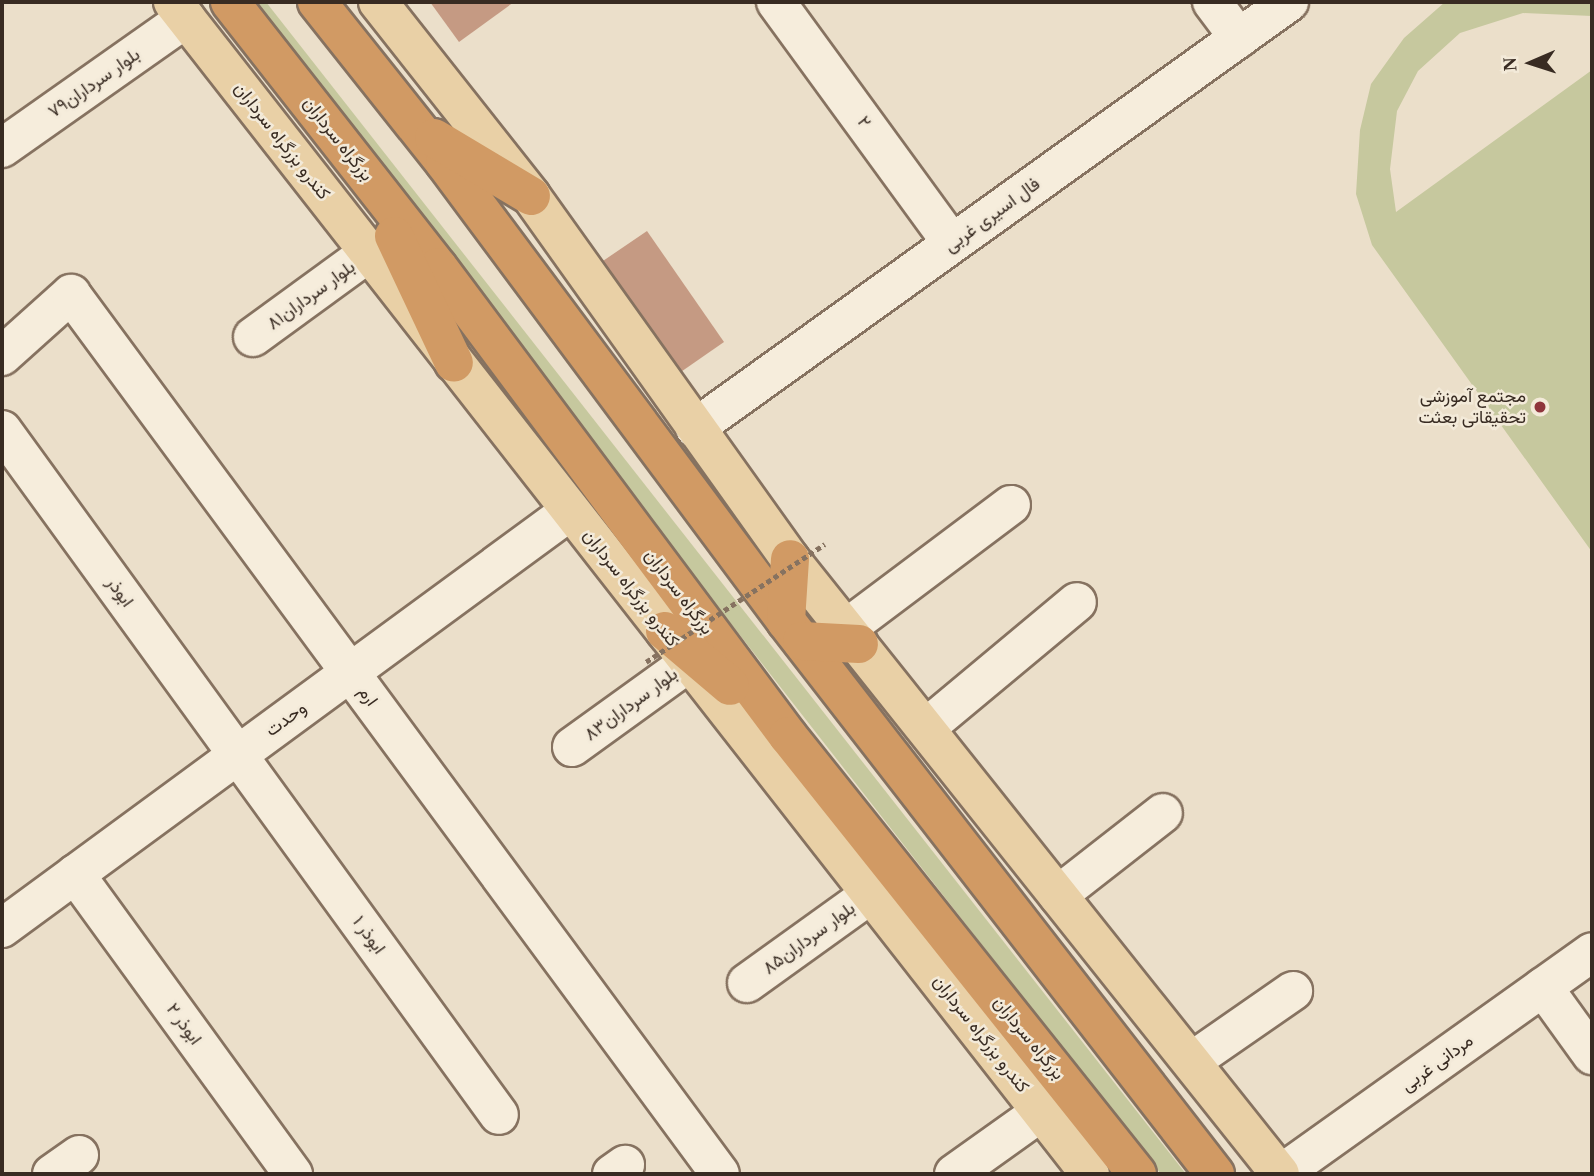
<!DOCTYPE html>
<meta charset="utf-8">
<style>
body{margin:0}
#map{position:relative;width:1594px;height:1176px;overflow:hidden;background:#ebdfca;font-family:"Times New Roman",Vazirmatn,serif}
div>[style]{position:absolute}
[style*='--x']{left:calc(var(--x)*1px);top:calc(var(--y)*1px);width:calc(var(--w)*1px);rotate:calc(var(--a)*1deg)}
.green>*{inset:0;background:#c6c89e}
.building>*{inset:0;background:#c59a83}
.roads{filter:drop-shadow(2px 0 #867260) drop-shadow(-2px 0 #867260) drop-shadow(0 2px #867260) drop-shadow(0 -2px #867260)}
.minor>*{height:38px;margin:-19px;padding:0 19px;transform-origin:19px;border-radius:19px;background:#f6eddc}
.major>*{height:38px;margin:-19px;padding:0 19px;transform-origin:19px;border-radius:19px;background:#e9d0a6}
.highway>*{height:38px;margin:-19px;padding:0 19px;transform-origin:19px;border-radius:19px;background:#d19a64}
.path-bridge>*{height:4.5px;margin-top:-2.25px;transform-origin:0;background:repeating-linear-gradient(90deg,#867260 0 5px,transparent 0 8.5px)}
.dots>*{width:19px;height:19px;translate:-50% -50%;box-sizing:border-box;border:4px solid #f3ead9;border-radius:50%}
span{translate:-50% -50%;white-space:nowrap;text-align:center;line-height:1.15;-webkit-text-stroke:5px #f3ead9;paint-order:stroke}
.street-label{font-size:18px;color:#382b22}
.poi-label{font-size:18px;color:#382b22}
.right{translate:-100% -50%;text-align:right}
.frame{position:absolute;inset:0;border:4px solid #382b22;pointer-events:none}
.north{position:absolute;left:1496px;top:28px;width:70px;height:70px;-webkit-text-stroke:5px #f3ead9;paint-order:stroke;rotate:267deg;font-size:19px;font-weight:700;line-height:28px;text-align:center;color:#382b22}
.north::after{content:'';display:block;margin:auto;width:24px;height:32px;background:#382b22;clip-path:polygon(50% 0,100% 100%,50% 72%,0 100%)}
</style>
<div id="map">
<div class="green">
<div style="clip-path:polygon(245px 2px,266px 2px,1186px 1174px,1161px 1174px)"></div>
<div style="clip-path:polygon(1445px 2px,1592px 2px,1592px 16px,1523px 13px,1460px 33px,1418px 71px,1397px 111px,1390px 169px,1396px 212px,1592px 70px,1592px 552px,1372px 245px,1356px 194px,1360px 130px,1371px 84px,1404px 38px)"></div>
</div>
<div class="building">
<div style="clip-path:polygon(430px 2px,514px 2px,459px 42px)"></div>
<div style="clip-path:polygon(647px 231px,724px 342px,675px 376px,597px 265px)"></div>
</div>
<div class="roads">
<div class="minor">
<div style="--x:776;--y:2;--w:298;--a:53.9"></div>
<div style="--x:1212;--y:2;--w:45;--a:53.1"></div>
<div style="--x:2;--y:148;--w:225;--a:-35.2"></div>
<div style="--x:253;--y:337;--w:142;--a:-36.1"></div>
<div style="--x:2;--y:356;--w:93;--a:-41.9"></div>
<div style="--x:71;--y:294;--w:1093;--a:53.59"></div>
<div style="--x:695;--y:428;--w:731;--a:-35.65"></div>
<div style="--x:2;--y:430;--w:846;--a:54.04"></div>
<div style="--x:847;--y:628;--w:205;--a:-36.9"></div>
<div style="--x:927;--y:727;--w:195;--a:-39.8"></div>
<div style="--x:572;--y:747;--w:145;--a:-35.8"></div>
<div style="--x:75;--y:874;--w:371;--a:54"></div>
<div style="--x:1058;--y:895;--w:133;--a:-38"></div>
<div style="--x:2;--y:928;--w:705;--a:-36.28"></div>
<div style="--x:747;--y:983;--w:153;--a:-35.7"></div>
<div style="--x:1543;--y:987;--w:84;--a:54.2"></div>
<div style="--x:1192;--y:1061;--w:123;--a:-34.7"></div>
<div style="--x:52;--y:1174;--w:33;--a:-35"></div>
<div style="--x:612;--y:1174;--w:16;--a:-35"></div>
<div style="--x:954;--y:1174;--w:107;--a:-35.5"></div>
<div style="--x:1281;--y:1174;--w:382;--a:-35.5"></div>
</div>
<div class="major">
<div style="--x:173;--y:2;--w:1488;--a:51.96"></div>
<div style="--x:378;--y:2;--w:247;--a:51.7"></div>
<div style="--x:531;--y:196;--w:446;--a:54.5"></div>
<div style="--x:790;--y:559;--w:786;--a:51.45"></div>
</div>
<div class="highway">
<div style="--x:230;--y:2;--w:337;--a:51.9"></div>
<div style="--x:438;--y:267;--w:585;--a:53.27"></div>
<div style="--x:788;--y:736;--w:560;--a:51.45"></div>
<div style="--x:317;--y:2;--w:206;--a:51.5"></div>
<div style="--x:445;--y:163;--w:571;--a:53.33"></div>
<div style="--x:786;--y:621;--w:700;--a:52.2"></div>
<div style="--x:434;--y:138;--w:113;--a:30.9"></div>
<div style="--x:394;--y:236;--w:140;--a:64.7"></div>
<div style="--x:786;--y:621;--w:62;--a:-86.3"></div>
<div style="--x:665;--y:631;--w:85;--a:40.2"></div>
<div style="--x:802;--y:641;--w:57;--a:3"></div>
</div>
</div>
<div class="path-bridge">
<div style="--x:646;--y:662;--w:214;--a:-33.4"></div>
</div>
<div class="dots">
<div style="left:1540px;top:407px;background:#8f353c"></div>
</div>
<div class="street-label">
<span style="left:94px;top:83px;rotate:-35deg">بلوار سرداران۷۹</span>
<span style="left:864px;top:122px;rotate:54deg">۲</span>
<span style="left:338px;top:139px;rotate:52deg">بزرگراه سرداران</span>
<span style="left:282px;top:141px;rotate:52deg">کندرو بزرگراه سرداران</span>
<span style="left:992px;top:215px;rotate:-36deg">فال اسیری غربی</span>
<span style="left:311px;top:295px;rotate:-36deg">بلوار سرداران۸۱</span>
<span style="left:631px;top:588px;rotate:52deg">کندرو بزرگراه سرداران</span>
<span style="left:120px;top:592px;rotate:54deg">ابوذر</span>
<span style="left:679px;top:592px;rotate:53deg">بزرگراه سرداران</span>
<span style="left:368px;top:696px;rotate:54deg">ارم</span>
<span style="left:631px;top:704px;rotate:-36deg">بلوار سرداران۸۳</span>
<span style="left:286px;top:719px;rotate:-36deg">وحدت</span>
<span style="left:369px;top:935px;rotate:54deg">ابوذر ۱</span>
<span style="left:809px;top:938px;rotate:-36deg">بلوار سرداران۸۵</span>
<span style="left:184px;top:1024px;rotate:54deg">ابوذر ۲</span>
<span style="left:981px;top:1034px;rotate:52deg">کندرو بزرگراه سرداران</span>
<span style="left:1029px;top:1038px;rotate:51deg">بزرگراه سرداران</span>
<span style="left:1437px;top:1063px;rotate:-36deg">مردانی غربی</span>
</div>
<div class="poi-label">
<span class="right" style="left:1526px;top:407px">مجتمع آموزشی<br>تحقیقاتی بعثت</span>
</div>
<div class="frame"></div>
<div class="north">N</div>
</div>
